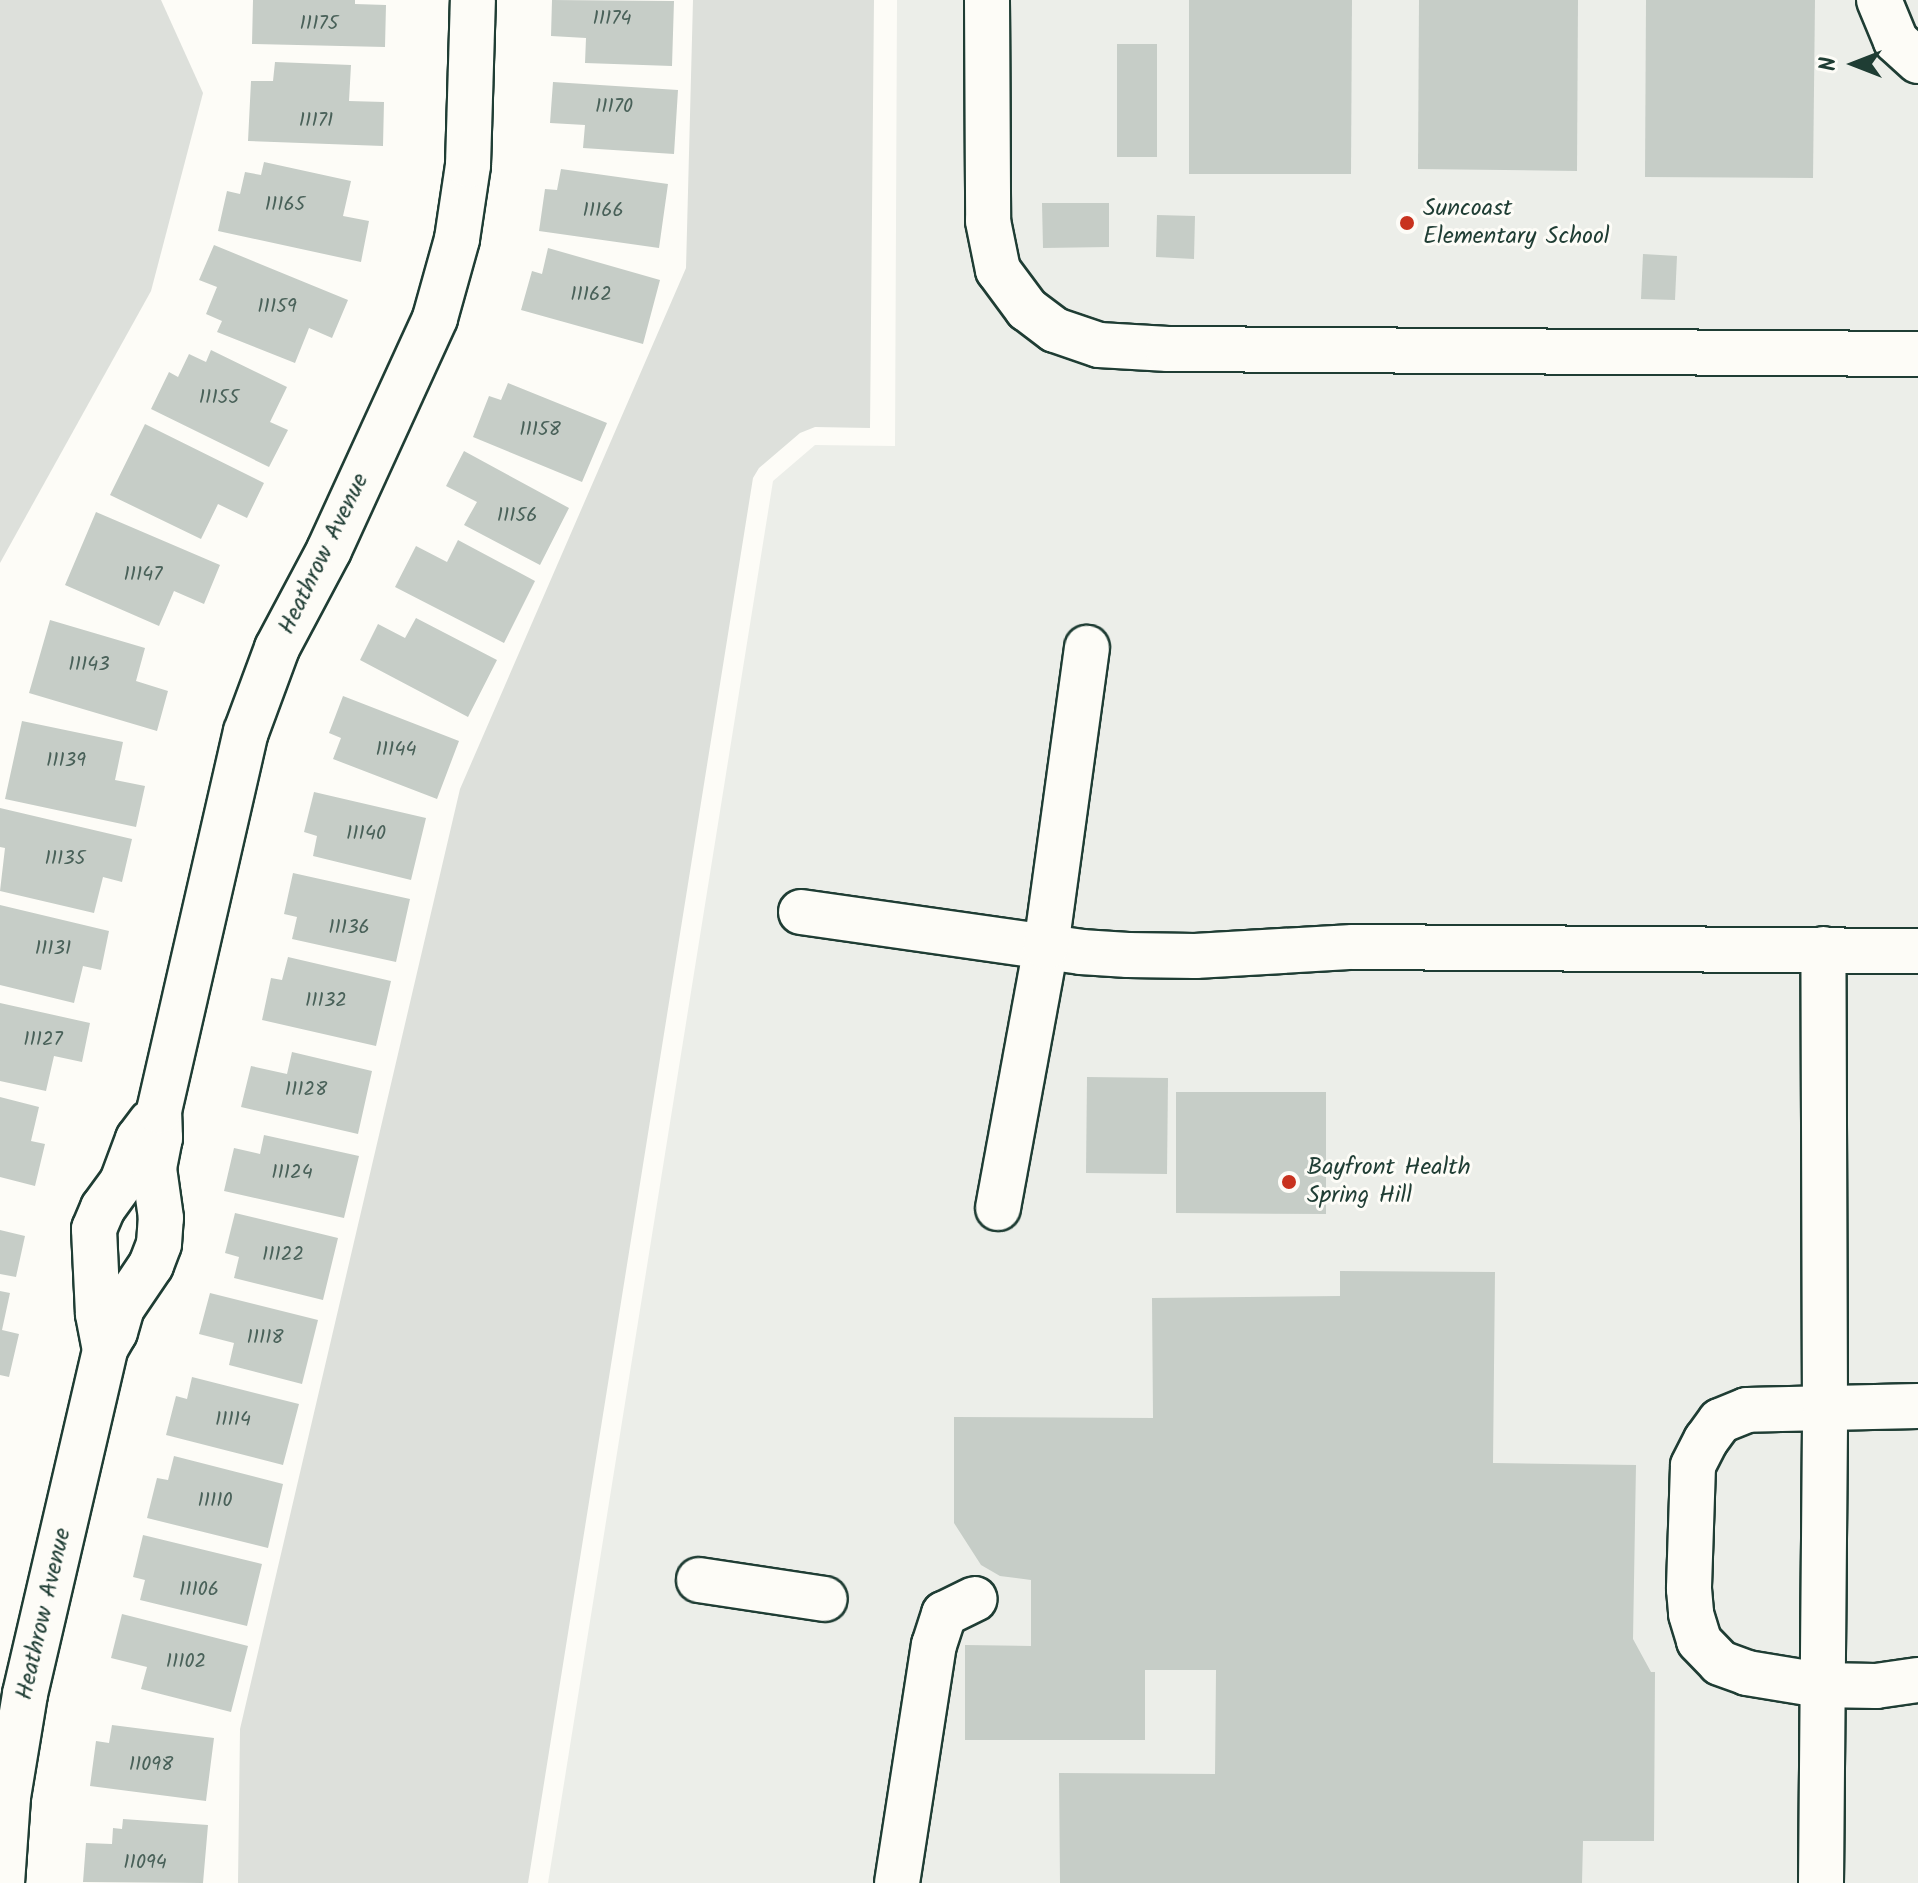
<!DOCTYPE html>
<style>
body{margin:0}
#map{position:relative;width:1918px;height:1883px;overflow:hidden;background:#fdfcf7;font-family:Kalam,sans-serif}
div>[style]{position:absolute}
[style*='--x']{left:calc(var(--x)*1px);top:calc(var(--y)*1px);width:calc(var(--w)*1px);rotate:calc(var(--a)*1deg)}
.built>*{inset:0;background:#eceee9}
.green>*{inset:0;background:#dde0db}
.building>*{inset:0;background:#c6cdc7}
.roads{filter:drop-shadow(2px 0 #1f3d34) drop-shadow(-2px 0 #1f3d34) drop-shadow(0 2px #1f3d34) drop-shadow(0 -2px #1f3d34)}
.minor>*{height:44px;margin:-22px;padding:0 22px;transform-origin:22px;border-radius:22px;background:#fdfcf7}
.dots>*{width:22px;height:22px;translate:-50% -50%;box-sizing:border-box;border:4px solid #fdfcf7;border-radius:50%}
span{translate:-50% -50%;white-space:nowrap;text-align:center;line-height:1.15;-webkit-text-stroke:6px #fdfcf7;paint-order:stroke}
.number-label{font-size:20px;color:#496159}
.number-label span{-webkit-text-stroke-width:0}
.poi-label{font-size:24px;color:#1f3d34}
.left{translate:0 -50%;text-align:left}
.street-label{font-size:24px;color:#1f3d34}
.north{position:absolute;left:1814px;top:24px;width:80px;height:80px;-webkit-text-stroke:6px #fdfcf7;paint-order:stroke;rotate:270deg;font-size:22px;font-weight:700;line-height:32px;text-align:center;color:#1f3d34}
.north::after{content:'';display:block;margin:auto;width:28px;height:36px;background:#1f3d34;clip-path:polygon(50% 0,100% 100%,50% 72%,0 100%)}
</style>
<div id="map">
<div class="built">
<div style="clip-path:polygon(897px 0,1918px 0,1918px 1883px,548px 1883px,773px 481px,815px 445px,895px 446px)"></div>
</div>
<div class="green">
<div style="clip-path:polygon(0 0,161px 0,203px 93px,151px 291px,0 563px)"></div>
<div style="clip-path:polygon(693px 0,874px 0,870px 428px,815px 427px,800px 433px,759px 468px,753px 478px,528px 1883px,238px 1883px,240px 1729px,460px 789px,686px 268px)"></div>
</div>
<div class="building">
<div style="clip-path:polygon(253px 0,355px 0,355px 4px,386px 5px,385px 47px,252px 44px)"></div>
<div style="clip-path:polygon(552px 0,674px 1px,672px 66px,585px 63px,586px 38px,551px 36px)"></div>
<div style="clip-path:polygon(1189px 0,1352px 0,1351px 174px,1189px 174px)"></div>
<div style="clip-path:polygon(1419px 0,1578px 0,1577px 171px,1418px 169px)"></div>
<div style="clip-path:polygon(1646px 0,1815px 0,1813px 178px,1645px 177px)"></div>
<div style="clip-path:polygon(1117px 44px,1157px 44px,1157px 157px,1117px 157px)"></div>
<div style="clip-path:polygon(275px 62px,351px 65px,349px 101px,384px 102px,383px 146px,248px 141px,251px 81px,273px 81px)"></div>
<div style="clip-path:polygon(553px 82px,678px 90px,674px 154px,583px 148px,585px 125px,550px 123px)"></div>
<div style="clip-path:polygon(264px 162px,351px 181px,343px 216px,369px 221px,361px 262px,218px 231px,227px 191px,240px 194px,245px 172px,261px 175px)"></div>
<div style="clip-path:polygon(561px 169px,668px 184px,659px 248px,539px 231px,545px 189px,557px 190px)"></div>
<div style="clip-path:polygon(1042px 203px,1109px 203px,1109px 247px,1043px 248px)"></div>
<div style="clip-path:polygon(1157px 215px,1195px 216px,1194px 259px,1156px 257px)"></div>
<div style="clip-path:polygon(214px 245px,348px 300px,332px 338px,309px 328px,295px 363px,217px 332px,222px 321px,206px 314px,217px 287px,199px 280px)"></div>
<div style="clip-path:polygon(548px 248px,660px 280px,643px 344px,521px 310px,532px 271px,542px 274px)"></div>
<div style="clip-path:polygon(1643px 254px,1677px 256px,1675px 300px,1641px 299px)"></div>
<div style="clip-path:polygon(211px 350px,287px 387px,270px 422px,288px 430px,269px 467px,151px 409px,169px 372px,178px 377px,189px 354px,206px 362px)"></div>
<div style="clip-path:polygon(508px 383px,607px 423px,582px 482px,473px 437px,489px 396px,501px 400px)"></div>
<div style="clip-path:polygon(145px 424px,264px 483px,247px 518px,218px 504px,201px 539px,110px 495px)"></div>
<div style="clip-path:polygon(464px 451px,569px 508px,540px 565px,464px 525px,477px 502px,446px 486px)"></div>
<div style="clip-path:polygon(96px 512px,220px 565px,204px 604px,174px 591px,159px 626px,65px 585px)"></div>
<div style="clip-path:polygon(458px 540px,535px 581px,504px 643px,395px 587px,416px 546px,447px 562px)"></div>
<div style="clip-path:polygon(416px 618px,497px 660px,468px 717px,360px 660px,378px 624px,405px 638px)"></div>
<div style="clip-path:polygon(50px 620px,145px 648px,136px 681px,168px 691px,157px 731px,29px 693px)"></div>
<div style="clip-path:polygon(343px 696px,459px 741px,437px 799px,333px 759px,341px 738px,329px 733px)"></div>
<div style="clip-path:polygon(22px 721px,123px 742px,115px 780px,145px 786px,136px 827px,5px 799px)"></div>
<div style="clip-path:polygon(314px 792px,426px 818px,411px 880px,313px 856px,317px 836px,304px 832px)"></div>
<div style="clip-path:polygon(0 808px,132px 839px,122px 882px,103px 877px,94px 913px,0 891px,5px 848px,0 847px)"></div>
<div style="clip-path:polygon(293px 873px,410px 899px,396px 962px,292px 939px,297px 917px,284px 914px)"></div>
<div style="clip-path:polygon(0 905px,109px 931px,101px 970px,83px 966px,74px 1003px,0 985px)"></div>
<div style="clip-path:polygon(288px 957px,391px 981px,376px 1046px,262px 1020px,271px 978px,282px 980px)"></div>
<div style="clip-path:polygon(0 1003px,90px 1023px,82px 1062px,54px 1056px,46px 1091px,0 1081px)"></div>
<div style="clip-path:polygon(292px 1052px,372px 1071px,358px 1134px,241px 1107px,251px 1066px,287px 1074px)"></div>
<div style="clip-path:polygon(1087px 1077px,1168px 1078px,1167px 1174px,1086px 1173px)"></div>
<div style="clip-path:polygon(1176px 1092px,1326px 1092px,1326px 1214px,1176px 1213px)"></div>
<div style="clip-path:polygon(0 1097px,39px 1107px,31px 1141px,45px 1144px,35px 1186px,0 1177px)"></div>
<div style="clip-path:polygon(264px 1135px,359px 1156px,344px 1218px,224px 1191px,234px 1148px,260px 1154px)"></div>
<div style="clip-path:polygon(235px 1213px,338px 1238px,323px 1300px,234px 1278px,239px 1257px,225px 1253px)"></div>
<div style="clip-path:polygon(0 1230px,25px 1236px,16px 1277px,0 1274px)"></div>
<div style="clip-path:polygon(1340px 1271px,1495px 1272px,1493px 1463px,1636px 1465px,1633px 1639px,1651px 1672px,1655px 1672px,1654px 1841px,1583px 1841px,1582px 1883px,1060px 1883px,1059px 1773px,1215px 1774px,1216px 1670px,1145px 1670px,1145px 1740px,965px 1740px,965px 1645px,1031px 1646px,1031px 1580px,1000px 1576px,981px 1565px,954px 1523px,954px 1417px,1153px 1418px,1152px 1298px,1340px 1296px)"></div>
<div style="clip-path:polygon(0 1291px,10px 1293px,2px 1330px,19px 1334px,9px 1377px,0 1375px)"></div>
<div style="clip-path:polygon(210px 1293px,318px 1320px,302px 1384px,229px 1365px,234px 1343px,199px 1334px)"></div>
<div style="clip-path:polygon(192px 1377px,299px 1404px,283px 1465px,166px 1435px,176px 1396px,187px 1399px)"></div>
<div style="clip-path:polygon(174px 1456px,283px 1484px,268px 1548px,147px 1518px,157px 1478px,168px 1480px)"></div>
<div style="clip-path:polygon(143px 1535px,262px 1564px,247px 1626px,140px 1600px,145px 1580px,133px 1577px)"></div>
<div style="clip-path:polygon(122px 1614px,248px 1646px,231px 1712px,141px 1689px,147px 1667px,111px 1658px)"></div>
<div style="clip-path:polygon(112px 1725px,214px 1738px,206px 1801px,90px 1786px,96px 1741px,109px 1743px)"></div>
<div style="clip-path:polygon(123px 1819px,208px 1825px,203px 1883px,83px 1882px,86px 1843px,112px 1844px,113px 1828px,122px 1829px)"></div>
</div>
<div class="roads">
<div class="minor">
<div style="--x:987;--y:0;--w:221;--a:89.7"></div>
<div style="--x:988;--y:221;--w:50;--a:78.5"></div>
<div style="--x:998;--y:270;--w:49;--a:53.4"></div>
<div style="--x:1027;--y:309;--w:35;--a:37"></div>
<div style="--x:1055;--y:330;--w:46;--a:18.8"></div>
<div style="--x:1099;--y:345;--w:69;--a:3.3"></div>
<div style="--x:1168;--y:349;--w:750;--a:0.38"></div>
<div style="--x:1879;--y:0;--w:44;--a:67.5"></div>
<div style="--x:1896;--y:41;--w:30;--a:42"></div>
<div style="--x:801;--y:912;--w:283;--a:8.1"></div>
<div style="--x:1081;--y:952;--w:47;--a:3.7"></div>
<div style="--x:1128;--y:955;--w:67;--a:0.9"></div>
<div style="--x:1195;--y:956;--w:158;--a:-3.3"></div>
<div style="--x:1353;--y:947;--w:565;--a:0.41"></div>
<div style="--x:998;--y:1208;--w:265;--a:-79.6"></div>
<div style="--x:1046;--y:947;--w:302;--a:-82.2"></div>
<div style="--x:104;--y:1345;--w:32;--a:-101"></div>
<div style="--x:98;--y:1314;--w:85;--a:-92.7"></div>
<div style="--x:94;--y:1229;--w:23;--a:-67"></div>
<div style="--x:103;--y:1208;--w:32;--a:-54"></div>
<div style="--x:122;--y:1182;--w:46;--a:-69.6"></div>
<div style="--x:138;--y:1139;--w:21;--a:-53"></div>
<div style="--x:1918;--y:1406;--w:171;--a:178.7"></div>
<div style="--x:1747;--y:1410;--w:29;--a:158"></div>
<div style="--x:1720;--y:1421;--w:24;--a:126"></div>
<div style="--x:1706;--y:1440;--w:29;--a:117"></div>
<div style="--x:1693;--y:1466;--w:123;--a:91.9"></div>
<div style="--x:1689;--y:1589;--w:25;--a:85"></div>
<div style="--x:1691;--y:1614;--w:28;--a:73"></div>
<div style="--x:1699;--y:1641;--w:30;--a:46"></div>
<div style="--x:1720;--y:1663;--w:29;--a:20"></div>
<div style="--x:1747;--y:1673;--w:74;--a:9.3"></div>
<div style="--x:1820;--y:1685;--w:56;--a:1"></div>
<div style="--x:1876;--y:1686;--w:42;--a:-8.1"></div>
<div style="--x:699;--y:1580;--w:127;--a:8.6"></div>
<div style="--x:2;--y:1883;--w:86;--a:-86"></div>
<div style="--x:8;--y:1797;--w:104;--a:-80.6"></div>
<div style="--x:25;--y:1694;--w:354;--a:-76.9"></div>
<div style="--x:105;--y:1349;--w:20;--a:-60"></div>
<div style="--x:115;--y:1332;--w:25;--a:-74"></div>
<div style="--x:122;--y:1308;--w:52;--a:-56"></div>
<div style="--x:151;--y:1265;--w:22;--a:-69"></div>
<div style="--x:159;--y:1244;--w:26;--a:-86"></div>
<div style="--x:161;--y:1218;--w:50;--a:-98"></div>
<div style="--x:154;--y:1168;--w:31;--a:-79"></div>
<div style="--x:160;--y:1138;--w:27;--a:-92"></div>
<div style="--x:159;--y:1111;--w:389;--a:-77.1"></div>
<div style="--x:246;--y:732;--w:90;--a:-69.7"></div>
<div style="--x:277;--y:648;--w:111;--a:-62"></div>
<div style="--x:329;--y:550;--w:255;--a:-65.4"></div>
<div style="--x:435;--y:318;--w:82;--a:-74.4"></div>
<div style="--x:457;--y:239;--w:75;--a:-81.5"></div>
<div style="--x:468;--y:165;--w:165;--a:-88.3"></div>
<div style="--x:897;--y:1883;--w:241;--a:-81.2"></div>
<div style="--x:934;--y:1645;--w:33;--a:-72"></div>
<div style="--x:944;--y:1614;--w:34;--a:-26"></div>
<div style="--x:1821;--y:1883;--w:475;--a:-89.5"></div>
<div style="--x:1825;--y:1408;--w:459;--a:-90.2"></div>
</div>
</div>
<div class="dots">
<div style="left:1407px;top:223px;background:#c8321e"></div>
<div style="left:1289px;top:1182px;background:#c8321e"></div>
</div>
<div class="number-label">
<span style="left:612px;top:19px">11174</span>
<span style="left:319px;top:24px">11175</span>
<span style="left:614px;top:107px">11170</span>
<span style="left:316px;top:121px">11171</span>
<span style="left:285px;top:205px">11165</span>
<span style="left:603px;top:211px">11166</span>
<span style="left:591px;top:295px">11162</span>
<span style="left:277px;top:307px">11159</span>
<span style="left:219px;top:398px">11155</span>
<span style="left:540px;top:430px">11158</span>
<span style="left:517px;top:516px">11156</span>
<span style="left:143px;top:575px">11147</span>
<span style="left:89px;top:665px">11143</span>
<span style="left:396px;top:750px">11144</span>
<span style="left:66px;top:761px">11139</span>
<span style="left:366px;top:834px">11140</span>
<span style="left:65px;top:859px">11135</span>
<span style="left:349px;top:928px">11136</span>
<span style="left:53px;top:949px">11131</span>
<span style="left:326px;top:1001px">11132</span>
<span style="left:43px;top:1040px">11127</span>
<span style="left:306px;top:1090px">11128</span>
<span style="left:292px;top:1173px">11124</span>
<span style="left:283px;top:1255px">11122</span>
<span style="left:265px;top:1338px">11118</span>
<span style="left:233px;top:1420px">11114</span>
<span style="left:215px;top:1501px">11110</span>
<span style="left:199px;top:1590px">11106</span>
<span style="left:186px;top:1662px">11102</span>
<span style="left:151px;top:1765px">11098</span>
<span style="left:145px;top:1863px">11094</span>
</div>
<div class="poi-label">
<span class="left" style="left:1423px;top:223px">Suncoast<br>Elementary School</span>
<span class="left" style="left:1307px;top:1182px">Bayfront Health<br>Spring Hill</span>
</div>
<div class="street-label">
<span style="left:324px;top:554px;rotate:-64deg">Heathrow Avenue</span>
<span style="left:44px;top:1614px;rotate:-77deg">Heathrow Avenue</span>
</div>
<div class="north">N</div>
</div>
